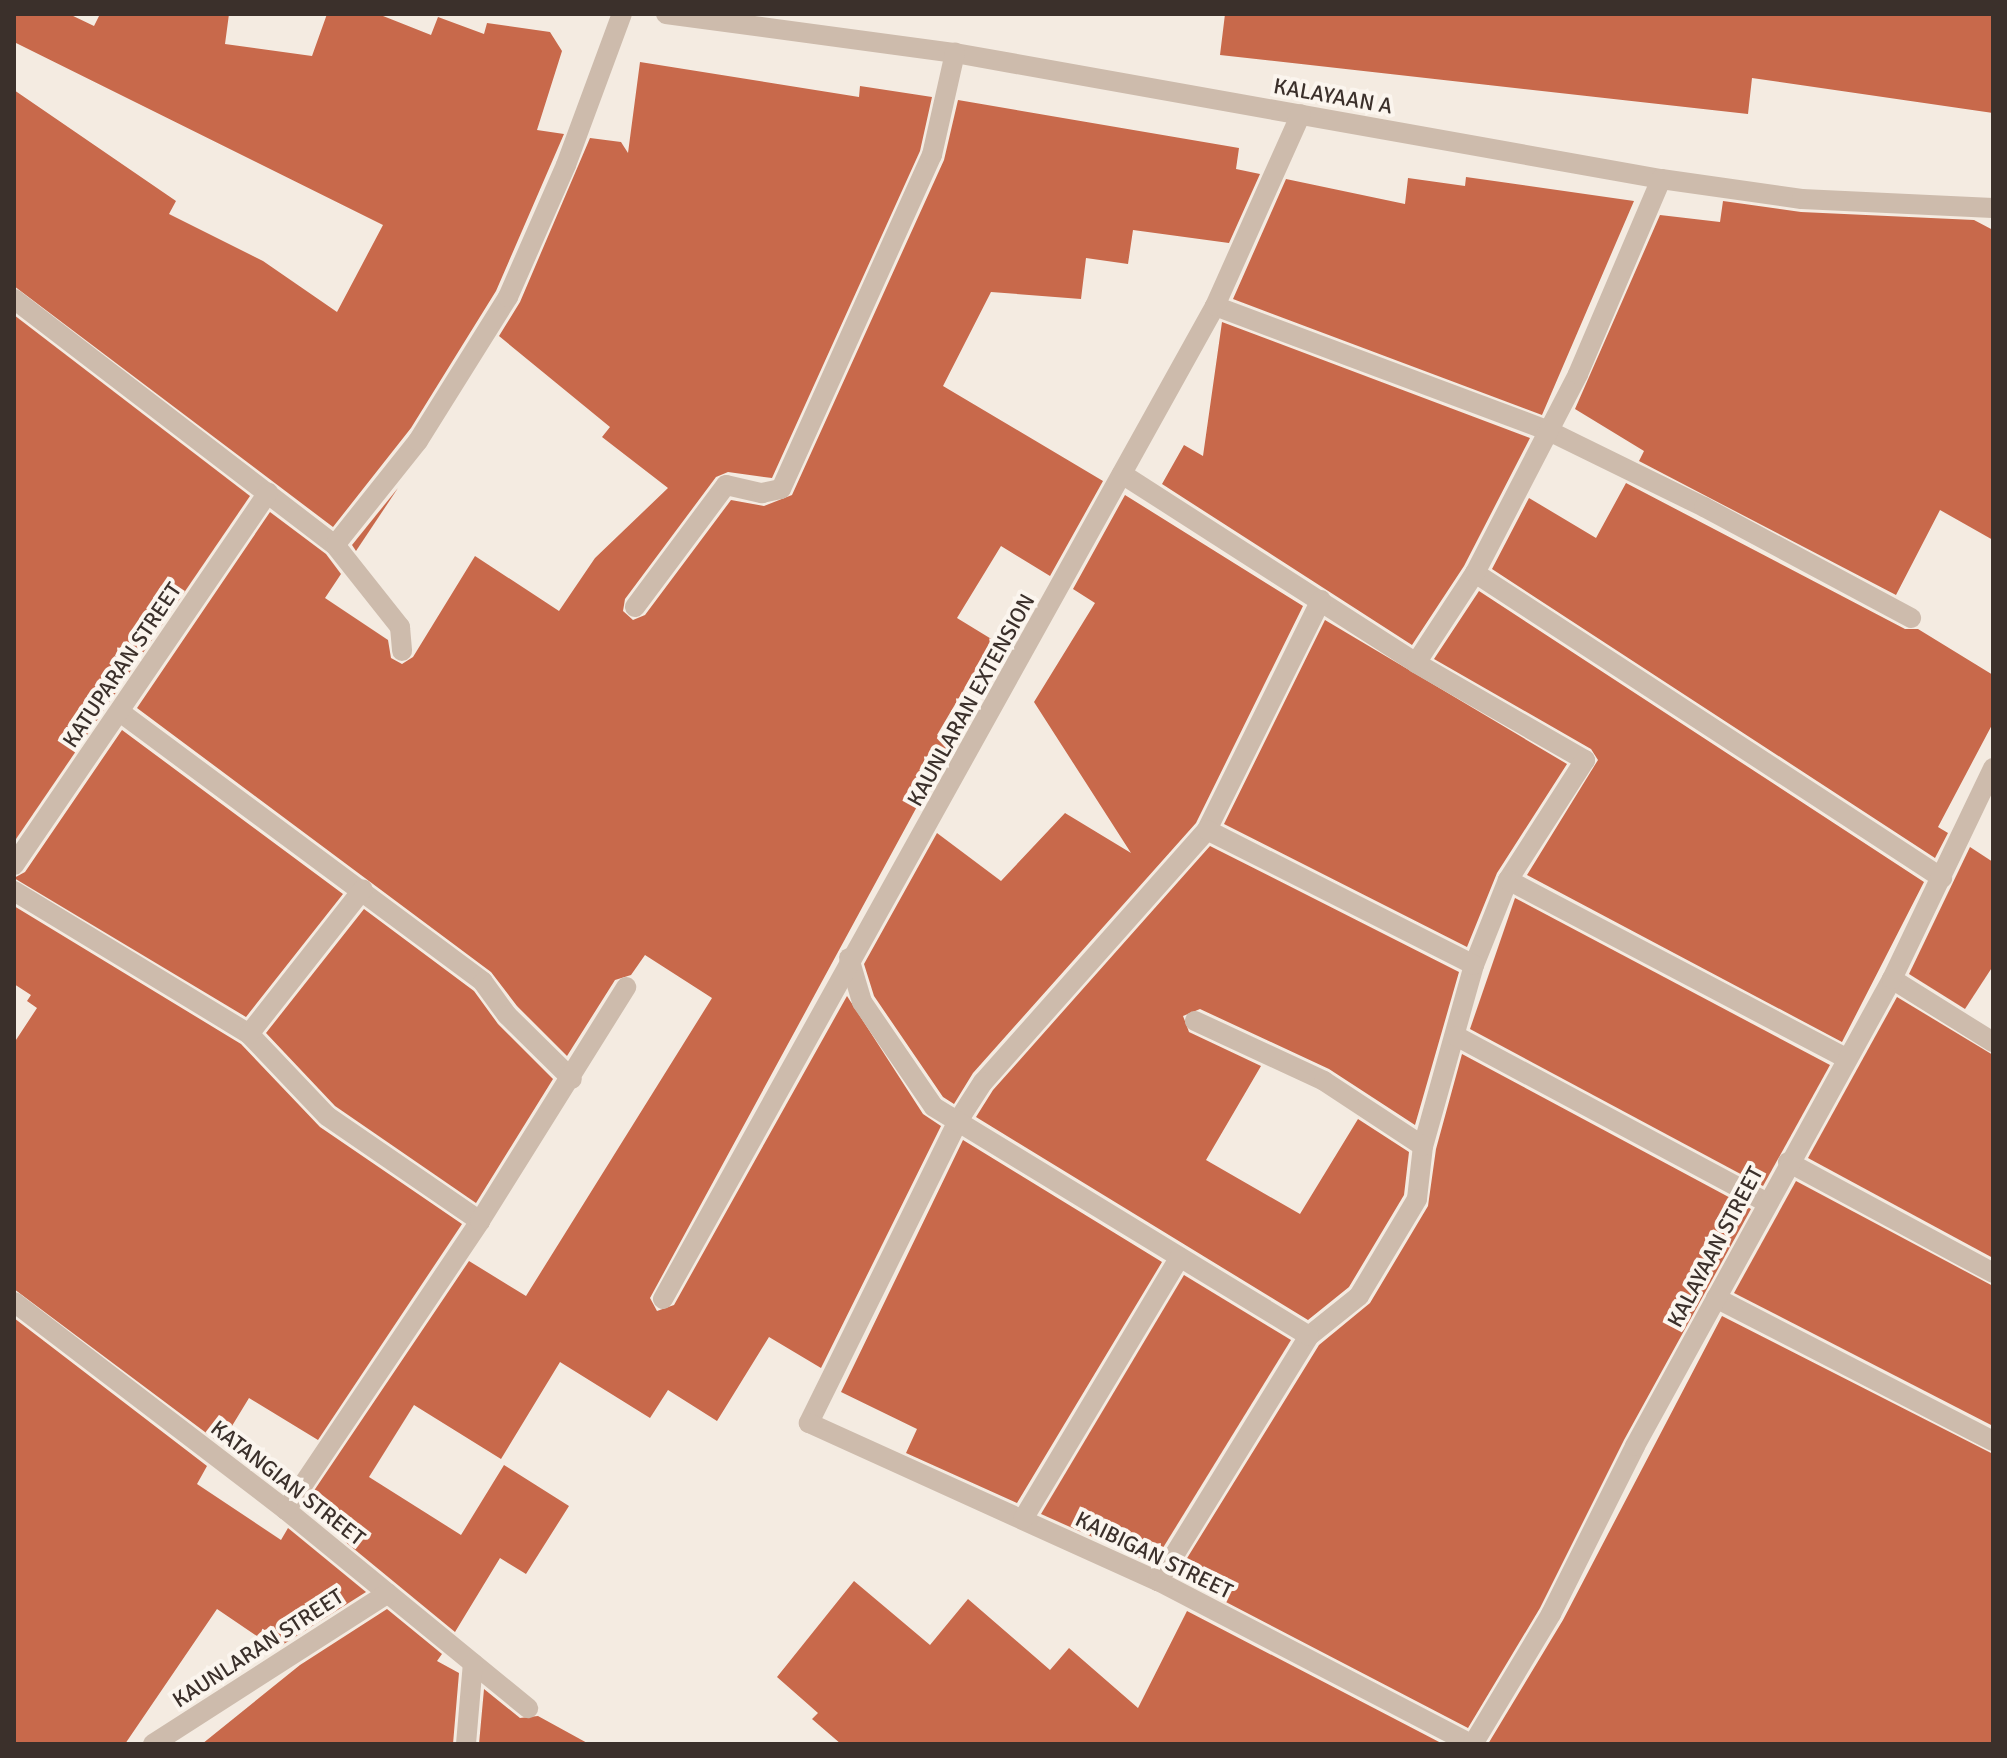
<!DOCTYPE html>
<style>
body{margin:0}
#map{position:relative;width:2007px;height:1758px;overflow:hidden;background:#f4ebe1;font-family:Signika,sans-serif}
div>[style]{position:absolute}
[style*='--x']{left:calc(var(--x)*1px);top:calc(var(--y)*1px);width:calc(var(--w)*1px);rotate:calc(var(--a)*1deg)}
.building>*{inset:0;background:#c8694b}
.minor>*{height:20px;margin:-10px;padding:0 10px;transform-origin:10px;border-radius:10px;background:#cdbbac}
span{translate:-50% -50%;white-space:nowrap;text-align:center;line-height:1.15;-webkit-text-stroke:8px #fbf5ee;paint-order:stroke}
.street-label{font-size:22px;color:#3b302b}
.frame{position:absolute;inset:0;border:16px solid #3b302b;pointer-events:none}
</style>
<div id="map">
<div class="building">
<div style="clip-path:polygon(14px 14px,69px 14px,94px 26px,100px 14px,229px 14px,225px 44px,312px 56px,327px 14px,378px 14px,431px 35px,438px 17px,484px 34px,487px 23px,550px 32px,562px 51px,537px 130px,564px 134px,496px 291px,411px 428px,333px 527px,14px 286px,14px 90px,176px 201px,169px 214px,263px 261px,337px 312px,383px 225px,14px 42px)"></div>
<div style="clip-path:polygon(1225px 14px,1993px 14px,1993px 113px,1752px 78px,1748px 114px,1220px 55px)"></div>
<div style="clip-path:polygon(640px 62px,859px 97px,860px 86px,932px 97px,920px 151px,772px 478px,728px 472px,716px 477px,625px 599px,623px 611px,633px 620px,645px 615px,731px 500px,764px 506px,792px 495px,944px 160px,958px 100px,1239px 148px,1236px 169px,1260px 174px,1229px 243px,1133px 230px,1128px 264px,1086px 258px,1081px 299px,991px 292px,943px 386px,1103px 481px,1050px 576px,1001px 546px,957px 618px,993px 640px,937px 735px,951px 744px,650px 1298px,657px 1311px,674px 1305px,847px 996px,923px 1114px,941px 1126px,821px 1368px,769px 1337px,717px 1421px,668px 1390px,650px 1418px,560px 1362px,501px 1459px,414px 1405px,369px 1477px,461px 1535px,504px 1465px,569px 1506px,526px 1574px,500px 1558px,455px 1632px,303px 1507px,469px 1261px,526px 1296px,712px 998px,645px 955px,631px 975px,615px 980px,567px 1056px,517px 1006px,491px 972px,137px 708px,270px 512px,326px 554px,341px 574px,325px 598px,388px 640px,391px 658px,402px 664px,413px 657px,475px 556px,559px 611px,595px 558px,668px 488px,602px 437px,610px 427px,499px 336px,520px 302px,590px 138px,621px 142px,628px 153px)"></div>
<div style="clip-path:polygon(1466px 177px,1634px 201px,1542px 415px,1233px 299px,1286px 179px,1405px 204px,1408px 178px,1465px 186px)"></div>
<div style="clip-path:polygon(1723px 201px,1801px 212px,1974px 220px,1993px 230px,1993px 540px,1940px 510px,1896px 595px,1639px 461px,1644px 451px,1575px 409px,1660px 215px,1720px 222px)"></div>
<div style="clip-path:polygon(14px 315px,250px 496px,14px 842px)"></div>
<div style="clip-path:polygon(1222px 322px,1530px 438px,1464px 566px,1412px 645px,1162px 484px,1184px 445px,1203px 456px)"></div>
<div style="clip-path:polygon(1626px 483px,1905px 629px,1918px 629px,1993px 675px,1993px 723px,1938px 827px,1948px 833px,1935px 858px,1492px 569px,1529px 498px,1596px 538px)"></div>
<div style="clip-path:polygon(398px 488px,356px 551px,352px 545px)"></div>
<div style="clip-path:polygon(1125px 495px,1303px 606px,1196px 823px,973px 1073px,954px 1104px,943px 1097px,874px 996px,864px 964px,937px 833px,1001px 881px,1065px 813px,1131px 853px,1034px 702px,1095px 603px,1073px 589px)"></div>
<div style="clip-path:polygon(1479px 591px,1924px 882px,1842px 1042px,1527px 875px,1598px 760px,1591px 749px,1434px 659px)"></div>
<div style="clip-path:polygon(1325px 620px,1567px 764px,1497px 873px,1467px 947px,1224px 824px)"></div>
<div style="clip-path:polygon(122px 730px,343px 894px,246px 1017px,14px 878px,25px 872px)"></div>
<div style="clip-path:polygon(1210px 846px,1459px 972px,1415px 1125px,1329px 1069px,1200px 1009px,1183px 1016px,1189px 1032px,1261px 1066px,1206px 1160px,1300px 1214px,1358px 1119px,1409px 1152px,1404px 1195px,1349px 1287px,1308px 1320px,976px 1117px,993px 1090px)"></div>
<div style="clip-path:polygon(1970px 847px,1993px 862px,1993px 966px,1965px 1009px,1909px 974px)"></div>
<div style="clip-path:polygon(1515px 898px,1830px 1065px,1763px 1186px,1470px 1029px)"></div>
<div style="clip-path:polygon(14px 906px,241px 1044px,320px 1127px,462px 1224px,318px 1440px,249px 1398px,221px 1444px,14px 1289px,14px 1043px,37px 1008px,27px 1001px,31px 995px,14px 984px)"></div>
<div style="clip-path:polygon(364px 909px,474px 991px,498px 1024px,553px 1079px,476px 1203px,335px 1106px,266px 1033px)"></div>
<div style="clip-path:polygon(1897px 997px,1993px 1055px,1993px 1258px,1808px 1158px)"></div>
<div style="clip-path:polygon(1462px 1054px,1751px 1209px,1624px 1440px,1540px 1608px,1468px 1728px,1176px 1576px,1319px 1345px,1370px 1303px,1428px 1206px,1436px 1149px)"></div>
<div style="clip-path:polygon(963px 1140px,1162px 1262px,1017px 1503px,906px 1453px,917px 1429px,841px 1392px)"></div>
<div style="clip-path:polygon(1796px 1181px,1993px 1286px,1993px 1426px,1734px 1293px)"></div>
<div style="clip-path:polygon(1184px 1275px,1291px 1340px,1153px 1564px,1041px 1514px)"></div>
<div style="clip-path:polygon(1722px 1316px,1993px 1454px,1993px 1744px,1488px 1744px,1563px 1620px)"></div>
<div style="clip-path:polygon(14px 1318px,207px 1466px,197px 1484px,281px 1540px,288px 1528px,366px 1592px,276px 1649px,217px 1609px,125px 1744px,14px 1744px)"></div>
<div style="clip-path:polygon(854px 1581px,930px 1645px,968px 1599px,1050px 1670px,1069px 1648px,1138px 1708px,1187px 1611px,1443px 1744px,841px 1744px,812px 1719px,818px 1713px,777px 1677px)"></div>
<div style="clip-path:polygon(387px 1609px,442px 1654px,437px 1661px,459px 1673px,453px 1744px,202px 1744px,300px 1665px)"></div>
<div style="clip-path:polygon(484px 1689px,520px 1718px,538px 1716px,589px 1744px,479px 1744px)"></div>
</div>
<div class="minor">
<div style="--x:666;--y:14;--w:292;--a:7.7"></div>
<div style="--x:955;--y:53;--w:717;--a:10.12"></div>
<div style="--x:1661;--y:179;--w:142;--a:8.1"></div>
<div style="--x:1802;--y:199;--w:191;--a:2.7"></div>
<div style="--x:14;--y:299;--w:404;--a:37.5"></div>
<div style="--x:335;--y:545;--w:105;--a:51.6"></div>
<div style="--x:400;--y:627;--w:24;--a:85"></div>
<div style="--x:1215;--y:306;--w:357;--a:20.5"></div>
<div style="--x:1549;--y:431;--w:173;--a:26.1"></div>
<div style="--x:1704;--y:507;--w:235;--a:28.2"></div>
<div style="--x:1122;--y:474;--w:350;--a:32.7"></div>
<div style="--x:1416;--y:663;--w:195;--a:29.9"></div>
<div style="--x:1585;--y:760;--w:143;--a:122.7"></div>
<div style="--x:1508;--y:880;--w:92;--a:111.8"></div>
<div style="--x:1474;--y:965;--w:188;--a:105.7"></div>
<div style="--x:1423;--y:1146;--w:53;--a:96.5"></div>
<div style="--x:1417;--y:1199;--w:113;--a:120.9"></div>
<div style="--x:1359;--y:1296;--w:64;--a:141.3"></div>
<div style="--x:1309;--y:1336;--w:288;--a:121.6"></div>
<div style="--x:335;--y:545;--w:133;--a:-51.4"></div>
<div style="--x:418;--y:441;--w:170;--a:-58"></div>
<div style="--x:508;--y:297;--w:144;--a:-66.3"></div>
<div style="--x:566;--y:165;--w:161;--a:-69.7"></div>
<div style="--x:1475;--y:573;--w:558;--a:33.15"></div>
<div style="--x:1321;--y:600;--w:257;--a:116.4"></div>
<div style="--x:1207;--y:830;--w:337;--a:131.6"></div>
<div style="--x:983;--y:1082;--w:46;--a:122.7"></div>
<div style="--x:958;--y:1121;--w:337;--a:116.3"></div>
<div style="--x:809;--y:1423;--w:383;--a:24.4"></div>
<div style="--x:1158;--y:1581;--w:353;--a:27.5"></div>
<div style="--x:635;--y:607;--w:152;--a:-53.3"></div>
<div style="--x:726;--y:485;--w:37;--a:13"></div>
<div style="--x:762;--y:493;--w:19;--a:-12"></div>
<div style="--x:781;--y:489;--w:367;--a:-65.7"></div>
<div style="--x:932;--y:155;--w:105;--a:-77.3"></div>
<div style="--x:1416;--y:663;--w:108;--a:-56.8"></div>
<div style="--x:1475;--y:573;--w:224;--a:-62.6"></div>
<div style="--x:1578;--y:374;--w:212;--a:-66.9"></div>
<div style="--x:120;--y:712;--w:452;--a:36.6"></div>
<div style="--x:483;--y:982;--w:41;--a:54"></div>
<div style="--x:507;--y:1015;--w:91;--a:44.6"></div>
<div style="--x:1207;--y:830;--w:299;--a:26.8"></div>
<div style="--x:14;--y:865;--w:451;--a:-55.7"></div>
<div style="--x:1508;--y:880;--w:381;--a:27.8"></div>
<div style="--x:14;--y:891;--w:275;--a:31.3"></div>
<div style="--x:249;--y:1034;--w:113;--a:46.4"></div>
<div style="--x:327;--y:1116;--w:186;--a:34.5"></div>
<div style="--x:849;--y:958;--w:46;--a:73.5"></div>
<div style="--x:862;--y:1002;--w:127;--a:55.6"></div>
<div style="--x:934;--y:1107;--w:439;--a:31.4"></div>
<div style="--x:1892;--y:979;--w:119;--a:32"></div>
<div style="--x:1195;--y:1021;--w:142;--a:24.9"></div>
<div style="--x:1324;--y:1081;--w:118;--a:33.3"></div>
<div style="--x:249;--y:1034;--w:184;--a:-51.8"></div>
<div style="--x:1456;--y:1036;--w:353;--a:28.2"></div>
<div style="--x:1788;--y:1162;--w:233;--a:28.4"></div>
<div style="--x:1716;--y:1298;--w:312;--a:27.3"></div>
<div style="--x:663;--y:1299;--w:1136;--a:-60.93"></div>
<div style="--x:1215;--y:306;--w:210;--a:-65.9"></div>
<div style="--x:14;--y:1302;--w:342;--a:37.4"></div>
<div style="--x:286;--y:1510;--w:313;--a:39.3"></div>
<div style="--x:286;--y:1510;--w:348;--a:-56.1"></div>
<div style="--x:480;--y:1221;--w:276;--a:-58"></div>
<div style="--x:1023;--y:1519;--w:305;--a:-59.1"></div>
<div style="--x:153;--y:1744;--w:279;--a:-32.7"></div>
<div style="--x:466;--y:1744;--w:81;--a:-85.1"></div>
<div style="--x:1473;--y:1744;--w:152;--a:-59"></div>
<div style="--x:1551;--y:1614;--w:188;--a:-63.4"></div>
<div style="--x:1635;--y:1446;--w:533;--a:-61.18"></div>
<div style="--x:1892;--y:979;--w:234;--a:-64.4"></div>
</div>
<div class="street-label">
<span style="left:1333px;top:96px;rotate:10deg">KALAYAAN A</span>
<span style="left:122px;top:665px;rotate:-56deg">KATUPARAN STREET</span>
<span style="left:971px;top:700px;rotate:-61deg">KAUNLARAN EXTENSION</span>
<span style="left:1715px;top:1247px;rotate:-62deg">KALAYAAN STREET</span>
<span style="left:288px;top:1483px;rotate:38deg">KATANGIAN STREET</span>
<span style="left:1154px;top:1555px;rotate:26deg">KAIBIGAN STREET</span>
<span style="left:258px;top:1648px;rotate:-33deg">KAUNLARAN STREET</span>
</div>
<div class="frame"></div>
</div>
